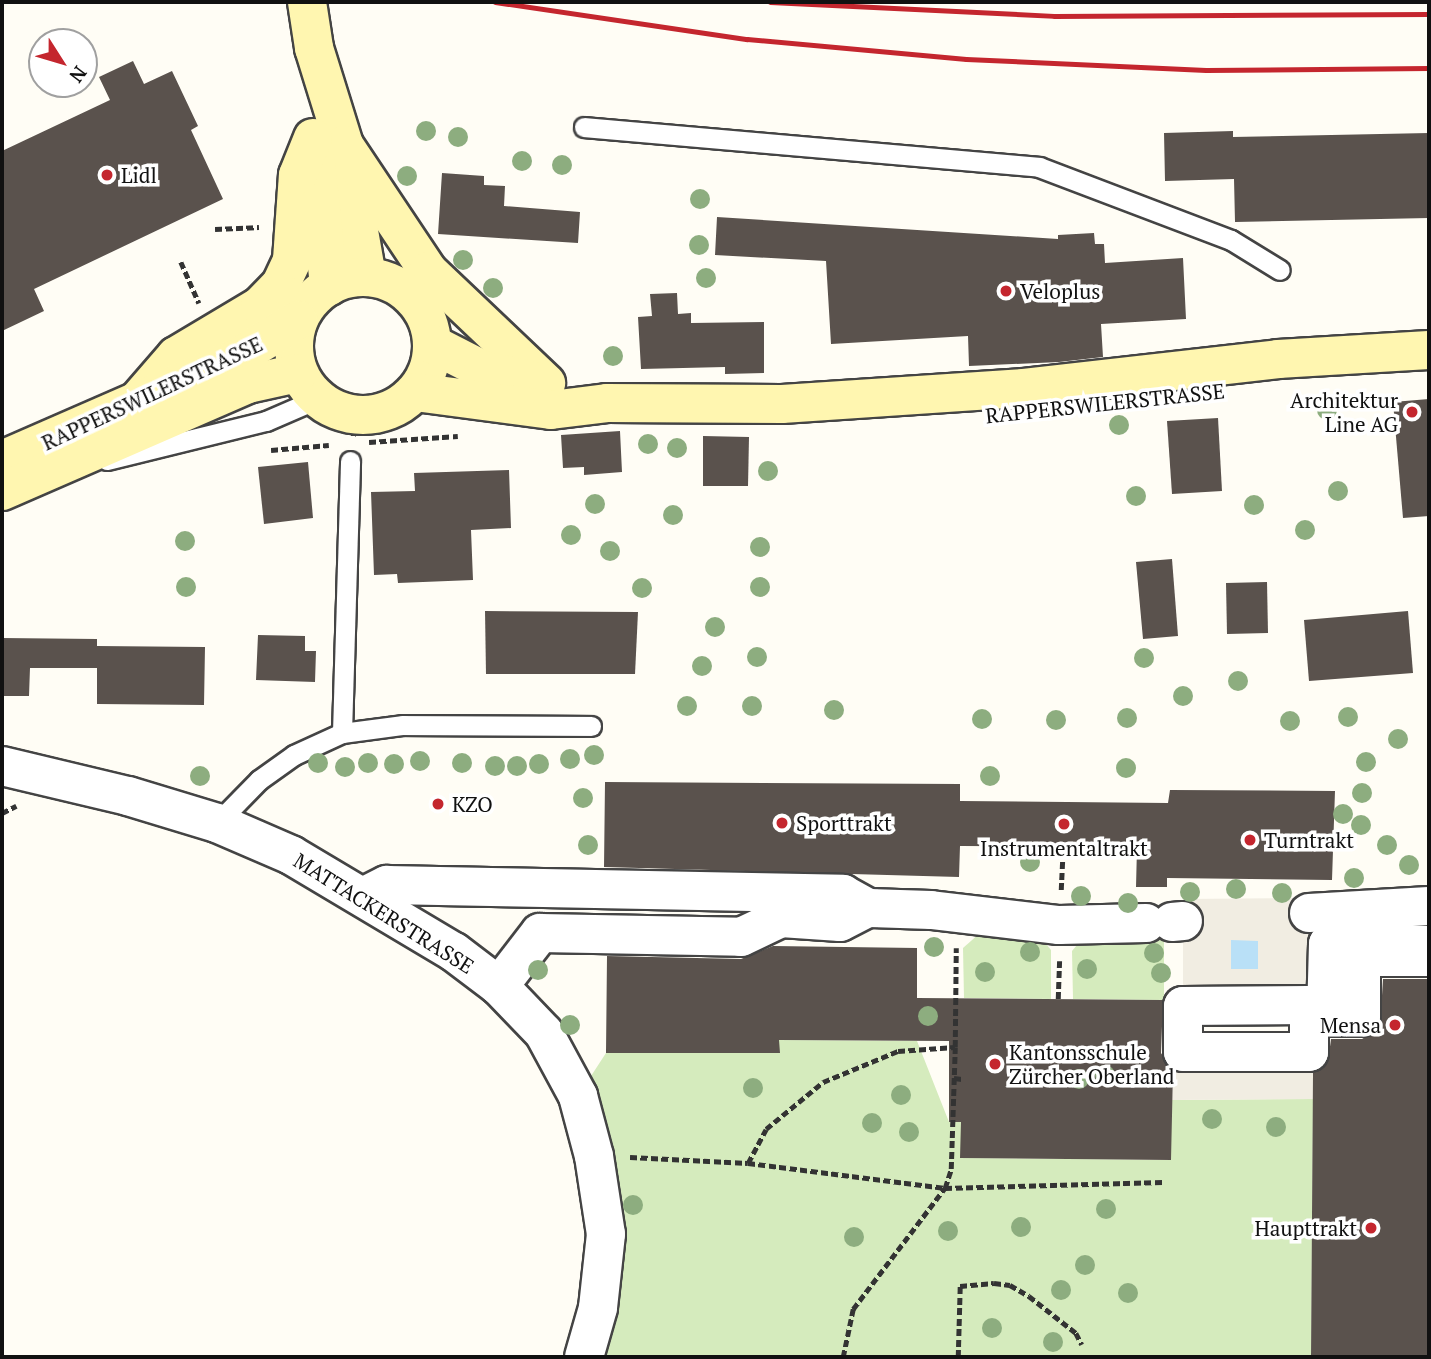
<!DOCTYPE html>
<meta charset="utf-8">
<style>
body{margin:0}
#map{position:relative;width:1431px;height:1359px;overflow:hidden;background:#fffdf5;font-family:"PT Serif",serif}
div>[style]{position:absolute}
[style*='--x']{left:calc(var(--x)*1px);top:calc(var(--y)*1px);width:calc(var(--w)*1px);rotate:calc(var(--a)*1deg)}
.green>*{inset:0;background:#d5ebbd}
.plaza>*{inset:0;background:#f1ede2}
.water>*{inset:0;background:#b9e0f7}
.building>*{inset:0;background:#5a524d}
.path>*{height:4.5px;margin-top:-2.25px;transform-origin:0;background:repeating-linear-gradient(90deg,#333 0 7px,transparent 0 10.5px)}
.roads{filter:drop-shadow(2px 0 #444) drop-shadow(-2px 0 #444) drop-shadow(0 2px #444) drop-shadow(0 -2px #444)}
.lane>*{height:19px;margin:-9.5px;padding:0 9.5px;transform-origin:9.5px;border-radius:9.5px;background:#fff}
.street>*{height:38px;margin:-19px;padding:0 19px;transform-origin:19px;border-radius:19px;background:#fff}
.secondary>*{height:38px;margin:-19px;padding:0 19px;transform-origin:19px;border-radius:19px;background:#fff6b0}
.secondary>.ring{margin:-19px;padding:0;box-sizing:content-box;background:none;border:38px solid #fff6b0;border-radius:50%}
.rail>*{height:5px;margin:-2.5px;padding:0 2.5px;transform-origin:2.5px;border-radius:2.5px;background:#c4262e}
.trees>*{width:20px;height:20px;margin:-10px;border-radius:50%;background:#8dad7f}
.dots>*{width:19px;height:19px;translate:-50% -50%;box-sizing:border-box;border:4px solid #fff;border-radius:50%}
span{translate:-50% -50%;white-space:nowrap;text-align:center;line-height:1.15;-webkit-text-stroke:7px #fff;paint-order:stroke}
.poi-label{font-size:21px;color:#111}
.left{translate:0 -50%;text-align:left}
.right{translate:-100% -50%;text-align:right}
.street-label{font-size:21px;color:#111}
.frame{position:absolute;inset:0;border:4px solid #111;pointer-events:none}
.north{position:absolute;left:28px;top:28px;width:70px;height:70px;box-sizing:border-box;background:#fff;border:2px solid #a0a0a0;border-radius:50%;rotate:127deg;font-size:19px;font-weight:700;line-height:28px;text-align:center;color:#111}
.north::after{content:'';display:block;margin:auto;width:24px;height:32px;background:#c4262e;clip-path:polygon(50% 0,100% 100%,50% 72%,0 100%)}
</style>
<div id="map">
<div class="green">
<div style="clip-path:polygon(980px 933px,1037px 933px,1051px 950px,1051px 999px,964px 998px,963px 948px)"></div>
<div style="clip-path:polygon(1086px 934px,1164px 938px,1164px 1000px,1073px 999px,1072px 951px)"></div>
<div style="clip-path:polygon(779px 1040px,917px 1041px,949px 1122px,961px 1122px,961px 1158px,1170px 1160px,1171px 1100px,1313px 1099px,1311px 1357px,584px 1357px,598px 1308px,578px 1096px,606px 1053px,779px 1053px)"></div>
</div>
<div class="plaza">
<div style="clip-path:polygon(1309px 898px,1309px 1005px,1183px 1006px,1183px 899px)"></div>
<div style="clip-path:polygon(1313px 1059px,1313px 1099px,1172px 1100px,1174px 1061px)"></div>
</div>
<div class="water">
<div style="clip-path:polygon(1231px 940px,1258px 941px,1258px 969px,1231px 969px)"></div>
</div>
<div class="building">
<div style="clip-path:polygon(133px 61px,144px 84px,172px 71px,198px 126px,191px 130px,223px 199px,34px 289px,44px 311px,2px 331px,2px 151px,110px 100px,99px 77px)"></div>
<div style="clip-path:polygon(1233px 131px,1233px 137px,1429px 133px,1429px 218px,1235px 222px,1234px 179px,1165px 181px,1164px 133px)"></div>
<div style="clip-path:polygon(442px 173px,484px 176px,484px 185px,505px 186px,504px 206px,580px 212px,578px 243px,438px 234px)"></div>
<div style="clip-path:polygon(717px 217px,1058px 239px,1058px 235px,1094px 233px,1095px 244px,1104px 244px,1105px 263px,1183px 258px,1186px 319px,1101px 324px,1103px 357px,1059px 362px,969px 366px,968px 336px,831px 344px,826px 261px,715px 255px)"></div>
<div style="clip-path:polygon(677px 293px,678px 314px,691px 313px,691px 323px,764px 322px,764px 373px,725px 374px,725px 367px,641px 369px,638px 317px,652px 316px,650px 294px)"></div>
<div style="clip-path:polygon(1429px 399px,1429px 516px,1403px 518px,1393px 402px)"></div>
<div style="clip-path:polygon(1218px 418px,1222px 491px,1172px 494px,1167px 421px)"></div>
<div style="clip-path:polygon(620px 431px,622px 472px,584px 475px,584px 467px,563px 468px,561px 435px)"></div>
<div style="clip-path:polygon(703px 436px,749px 437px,748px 486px,703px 486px)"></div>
<div style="clip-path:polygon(308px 462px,313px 518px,264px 524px,258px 467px)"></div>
<div style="clip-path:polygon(509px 470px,511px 528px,471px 530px,473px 580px,398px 583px,397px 574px,374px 575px,371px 492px,415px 491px,414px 473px)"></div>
<div style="clip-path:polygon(1172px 559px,1178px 636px,1143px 639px,1136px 562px)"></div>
<div style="clip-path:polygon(1267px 582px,1268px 633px,1227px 634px,1226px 583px)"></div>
<div style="clip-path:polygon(485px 611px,638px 612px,635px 674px,486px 674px)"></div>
<div style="clip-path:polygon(1408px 611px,1413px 673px,1309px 681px,1304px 620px)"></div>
<div style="clip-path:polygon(258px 635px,305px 636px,305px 651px,316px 651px,315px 682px,256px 680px)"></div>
<div style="clip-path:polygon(2px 638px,97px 639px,97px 646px,205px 647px,204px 705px,97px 704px,97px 668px,30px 668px,29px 696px,2px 696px)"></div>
<div style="clip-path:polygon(605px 782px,960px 784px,960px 801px,1168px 803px,1170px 790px,1335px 791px,1332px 880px,1167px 878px,1167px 887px,1136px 887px,1137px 847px,960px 846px,959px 877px,604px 867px)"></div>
<div style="clip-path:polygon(773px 946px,917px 948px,917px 998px,1163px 1000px,1161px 1053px,1173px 1071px,1171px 1160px,960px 1158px,961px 1122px,949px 1122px,949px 1041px,779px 1040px,780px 1053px,606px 1053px,607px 956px,741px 959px)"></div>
<div style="clip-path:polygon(1383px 979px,1429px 979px,1429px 1357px,1311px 1357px,1313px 1073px,1328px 1062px,1331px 1039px,1362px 1039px,1380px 1028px)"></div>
</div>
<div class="path">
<div style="--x:215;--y:229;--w:44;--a:-2.6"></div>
<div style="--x:181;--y:262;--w:45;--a:66.3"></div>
<div style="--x:353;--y:436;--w:20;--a:-81"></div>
<div style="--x:369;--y:442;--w:89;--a:-3.9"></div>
<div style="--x:271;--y:450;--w:58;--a:-4.9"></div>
<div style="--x:2;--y:813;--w:16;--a:-27"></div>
<div style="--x:1061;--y:890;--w:43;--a:-87.3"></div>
<div style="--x:1058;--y:999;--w:38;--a:-88"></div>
<div style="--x:954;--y:1078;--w:8;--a:7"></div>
<div style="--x:630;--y:1157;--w:118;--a:2.9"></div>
<div style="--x:748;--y:1163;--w:199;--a:7.2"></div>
<div style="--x:945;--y:1188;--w:218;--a:-1.6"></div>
<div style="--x:748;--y:1163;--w:38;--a:-62"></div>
<div style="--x:766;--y:1129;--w:74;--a:-39.5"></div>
<div style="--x:823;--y:1082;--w:81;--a:-22.5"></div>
<div style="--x:898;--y:1051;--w:57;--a:-4"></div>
<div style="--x:955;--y:1047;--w:99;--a:-89.4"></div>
<div style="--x:843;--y:1357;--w:49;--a:-78.2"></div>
<div style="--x:853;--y:1309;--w:152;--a:-52.8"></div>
<div style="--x:945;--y:1188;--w:20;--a:-72"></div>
<div style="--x:951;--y:1169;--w:122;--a:-88.1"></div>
<div style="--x:958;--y:1357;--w:71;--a:-88.4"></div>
<div style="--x:960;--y:1286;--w:34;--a:-5"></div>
<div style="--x:994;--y:1283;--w:16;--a:7"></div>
<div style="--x:1010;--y:1285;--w:22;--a:30"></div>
<div style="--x:1029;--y:1296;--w:60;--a:38.2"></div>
<div style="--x:1076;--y:1333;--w:13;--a:63"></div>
</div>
<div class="roads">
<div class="lane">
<div style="--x:584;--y:127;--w:457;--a:5"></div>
<div style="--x:1039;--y:167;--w:205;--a:20.8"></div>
<div style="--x:1231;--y:240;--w:57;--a:31.5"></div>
<div style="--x:107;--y:460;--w:164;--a:-13.8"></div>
<div style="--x:266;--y:421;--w:56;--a:-23.3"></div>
<div style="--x:342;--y:733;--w:272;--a:-88.3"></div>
<div style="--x:217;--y:823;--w:60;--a:-45.7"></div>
<div style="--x:259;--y:780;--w:43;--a:-35.5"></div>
<div style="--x:294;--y:755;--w:53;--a:-24.6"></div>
<div style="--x:342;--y:733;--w:62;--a:-7.5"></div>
<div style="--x:403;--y:725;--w:188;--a:0.3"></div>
</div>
<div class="street">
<div style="--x:2;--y:766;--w:130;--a:13.4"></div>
<div style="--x:128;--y:796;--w:93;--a:16.9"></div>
<div style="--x:217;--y:823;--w:81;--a:23.4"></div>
<div style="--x:291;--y:855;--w:190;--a:30.8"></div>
<div style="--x:454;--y:952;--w:56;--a:37.1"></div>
<div style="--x:499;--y:986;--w:65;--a:46.2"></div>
<div style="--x:544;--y:1033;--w:72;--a:61.6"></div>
<div style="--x:578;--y:1096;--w:62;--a:75.1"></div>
<div style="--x:594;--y:1156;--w:79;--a:81.3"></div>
<div style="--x:606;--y:1234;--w:74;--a:96.2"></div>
<div style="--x:598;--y:1308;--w:51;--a:105.9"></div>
<div style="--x:363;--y:897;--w:27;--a:-27"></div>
<div style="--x:387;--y:885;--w:456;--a:1.1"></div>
<div style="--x:843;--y:894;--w:29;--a:29"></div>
<div style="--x:868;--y:908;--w:63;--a:1.8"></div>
<div style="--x:931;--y:910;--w:129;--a:6.7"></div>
<div style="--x:1059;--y:925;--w:87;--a:-1.3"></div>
<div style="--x:1309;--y:913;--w:120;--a:-3.3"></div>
<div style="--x:1172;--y:922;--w:11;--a:-5"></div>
<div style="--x:1429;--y:945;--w:101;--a:-179.4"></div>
<div style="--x:1328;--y:944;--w:73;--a:91.6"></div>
<div style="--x:1326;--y:1017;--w:35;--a:0"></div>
<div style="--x:1361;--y:1017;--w:60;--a:-90"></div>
<div style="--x:1361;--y:957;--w:68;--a:0"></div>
<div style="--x:499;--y:986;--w:67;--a:-52.3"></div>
<div style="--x:540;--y:933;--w:201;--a:1.1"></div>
<div style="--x:741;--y:937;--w:44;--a:-25.4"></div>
<div style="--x:781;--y:918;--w:59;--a:3.9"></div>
<div style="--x:840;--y:922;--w:31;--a:-27"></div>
<div style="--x:1309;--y:1005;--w:47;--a:90"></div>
<div style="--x:1309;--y:1052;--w:126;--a:180"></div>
<div style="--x:1183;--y:1052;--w:46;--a:-90"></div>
<div style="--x:1183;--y:1006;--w:126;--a:-0.5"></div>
</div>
<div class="secondary">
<div style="--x:307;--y:2;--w:47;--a:81.3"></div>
<div style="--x:314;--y:48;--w:102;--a:72.8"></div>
<div style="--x:344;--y:145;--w:134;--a:80.1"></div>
<div style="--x:344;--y:145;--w:151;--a:56.3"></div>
<div style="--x:428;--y:271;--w:163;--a:43.5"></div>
<div style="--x:316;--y:162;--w:125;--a:84"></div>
<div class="ring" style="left:294px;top:277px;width:100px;height:100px"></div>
<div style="--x:432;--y:344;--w:57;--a:27"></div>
<div style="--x:483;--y:370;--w:63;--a:11.8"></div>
<div style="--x:415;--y:392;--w:137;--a:7.5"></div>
<div style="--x:551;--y:410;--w:56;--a:-7.1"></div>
<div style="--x:607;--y:403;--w:175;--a:0.3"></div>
<div style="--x:782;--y:404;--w:243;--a:-3.8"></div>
<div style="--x:1024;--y:388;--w:256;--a:-6.5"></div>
<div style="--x:1278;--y:359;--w:151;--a:-3.4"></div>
<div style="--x:138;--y:400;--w:58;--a:-49.2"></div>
<div style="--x:176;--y:356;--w:98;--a:-30.8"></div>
<div style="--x:260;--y:306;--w:30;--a:-46"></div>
<div style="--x:281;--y:284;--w:26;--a:-65"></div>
<div style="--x:292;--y:260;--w:85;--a:-86"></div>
<div style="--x:298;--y:175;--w:40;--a:-68"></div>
<div style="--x:2;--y:460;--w:255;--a:-23.6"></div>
<div style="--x:236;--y:358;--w:73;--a:-31.5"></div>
<div style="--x:2;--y:491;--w:268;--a:-23.5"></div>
<div style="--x:248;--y:384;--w:51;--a:-12.4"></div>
</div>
</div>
<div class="rail">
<div style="--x:495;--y:2;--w:255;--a:8.4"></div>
<div style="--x:747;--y:39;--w:220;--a:5.2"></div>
<div style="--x:966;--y:59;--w:240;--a:2.6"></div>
<div style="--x:1206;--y:70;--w:223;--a:-0.5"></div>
<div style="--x:770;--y:2;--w:284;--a:2.8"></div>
<div style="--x:1054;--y:16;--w:375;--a:-0.3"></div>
</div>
<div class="trees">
<div style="left:426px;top:131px"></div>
<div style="left:458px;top:137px"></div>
<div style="left:522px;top:161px"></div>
<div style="left:562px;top:165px"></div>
<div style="left:407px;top:176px"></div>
<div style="left:700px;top:199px"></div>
<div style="left:699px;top:245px"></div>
<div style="left:463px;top:260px"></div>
<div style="left:706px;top:278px"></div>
<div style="left:493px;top:288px"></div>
<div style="left:613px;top:356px"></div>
<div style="left:1327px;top:410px"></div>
<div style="left:1119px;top:425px"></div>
<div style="left:648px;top:444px"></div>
<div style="left:677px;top:448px"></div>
<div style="left:768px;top:471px"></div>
<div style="left:1338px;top:491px"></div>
<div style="left:1136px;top:496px"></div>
<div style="left:595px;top:504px"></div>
<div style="left:1254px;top:505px"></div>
<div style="left:673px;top:515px"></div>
<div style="left:1305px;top:530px"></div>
<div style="left:571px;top:535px"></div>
<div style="left:185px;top:541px"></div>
<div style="left:760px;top:547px"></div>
<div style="left:610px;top:551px"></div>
<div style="left:186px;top:587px"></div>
<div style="left:760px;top:587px"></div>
<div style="left:642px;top:588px"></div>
<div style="left:715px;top:627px"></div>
<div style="left:757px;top:657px"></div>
<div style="left:1144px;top:658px"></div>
<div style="left:702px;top:666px"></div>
<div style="left:1238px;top:681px"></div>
<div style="left:1183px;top:696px"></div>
<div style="left:687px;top:706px"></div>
<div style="left:752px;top:706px"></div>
<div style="left:834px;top:710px"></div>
<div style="left:1348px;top:717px"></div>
<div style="left:1127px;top:718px"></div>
<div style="left:982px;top:719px"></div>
<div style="left:1056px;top:720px"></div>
<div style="left:1290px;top:721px"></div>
<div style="left:1398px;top:739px"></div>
<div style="left:594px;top:755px"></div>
<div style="left:570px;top:759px"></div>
<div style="left:420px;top:761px"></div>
<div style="left:1366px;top:762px"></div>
<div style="left:318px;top:763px"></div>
<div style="left:368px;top:763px"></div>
<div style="left:462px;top:763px"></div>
<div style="left:394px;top:764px"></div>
<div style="left:539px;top:764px"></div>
<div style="left:495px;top:766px"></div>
<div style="left:517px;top:766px"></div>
<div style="left:345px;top:767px"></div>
<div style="left:1126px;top:768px"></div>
<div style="left:200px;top:776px"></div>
<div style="left:990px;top:776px"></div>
<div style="left:1362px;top:793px"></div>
<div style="left:583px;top:798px"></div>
<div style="left:1343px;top:814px"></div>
<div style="left:1361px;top:825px"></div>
<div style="left:588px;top:845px"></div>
<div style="left:1387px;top:845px"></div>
<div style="left:1030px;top:862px"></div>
<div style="left:1409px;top:865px"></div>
<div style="left:1354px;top:878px"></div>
<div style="left:1236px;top:889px"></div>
<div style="left:1190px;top:892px"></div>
<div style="left:1282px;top:893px"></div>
<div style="left:1081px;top:896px"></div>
<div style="left:1128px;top:903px"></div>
<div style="left:934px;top:947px"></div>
<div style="left:1030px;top:952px"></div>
<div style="left:1154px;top:953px"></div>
<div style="left:1087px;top:969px"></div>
<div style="left:538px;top:970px"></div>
<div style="left:985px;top:972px"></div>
<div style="left:1161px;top:973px"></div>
<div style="left:928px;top:1016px"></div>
<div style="left:570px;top:1025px"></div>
<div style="left:1105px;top:1075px"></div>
<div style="left:1079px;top:1079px"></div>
<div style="left:753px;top:1088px"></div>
<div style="left:901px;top:1095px"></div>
<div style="left:1212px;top:1119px"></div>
<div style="left:872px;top:1123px"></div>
<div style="left:1276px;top:1127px"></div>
<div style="left:909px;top:1132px"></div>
<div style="left:633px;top:1205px"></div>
<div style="left:1106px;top:1209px"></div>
<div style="left:1021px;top:1227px"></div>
<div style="left:948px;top:1231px"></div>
<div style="left:854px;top:1237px"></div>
<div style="left:1085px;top:1265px"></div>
<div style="left:1061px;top:1290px"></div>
<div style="left:1128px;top:1293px"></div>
<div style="left:992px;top:1328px"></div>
<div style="left:1053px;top:1342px"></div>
</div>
<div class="dots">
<div style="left:107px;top:175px;background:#c4262e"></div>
<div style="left:1006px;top:291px;background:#c4262e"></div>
<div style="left:1412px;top:412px;background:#c4262e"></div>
<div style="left:438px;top:804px;background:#c4262e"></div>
<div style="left:782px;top:823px;background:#c4262e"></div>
<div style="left:1064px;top:824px;background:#c4262e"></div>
<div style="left:1250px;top:840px;background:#c4262e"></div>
<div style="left:1395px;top:1025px;background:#c4262e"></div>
<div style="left:995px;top:1064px;background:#c4262e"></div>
<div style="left:1371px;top:1228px;background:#c4262e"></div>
</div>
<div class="poi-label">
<span class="left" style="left:121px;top:175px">Lidl</span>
<span class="left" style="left:1020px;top:291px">Veloplus</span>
<span class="right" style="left:1398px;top:412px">Architektur<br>Line AG</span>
<span class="left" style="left:452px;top:804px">KZO</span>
<span class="left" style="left:796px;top:823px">Sporttrakt</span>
<span class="left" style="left:1264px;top:840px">Turntrakt</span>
<span style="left:1064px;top:848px">Instrumentaltrakt</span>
<span class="right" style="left:1381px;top:1025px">Mensa</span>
<span class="left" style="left:1009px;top:1064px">Kantonsschule<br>Zürcher Oberland</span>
<span class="right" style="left:1357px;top:1228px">Haupttrakt</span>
</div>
<div class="street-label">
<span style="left:152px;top:393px;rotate:-25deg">RAPPERSWILERSTRASSE</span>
<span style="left:1105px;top:403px;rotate:-6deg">RAPPERSWILERSTRASSE</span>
<span style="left:384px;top:913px;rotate:32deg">MATTACKERSTRASSE</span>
</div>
<div class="frame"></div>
<div class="north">N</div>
</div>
